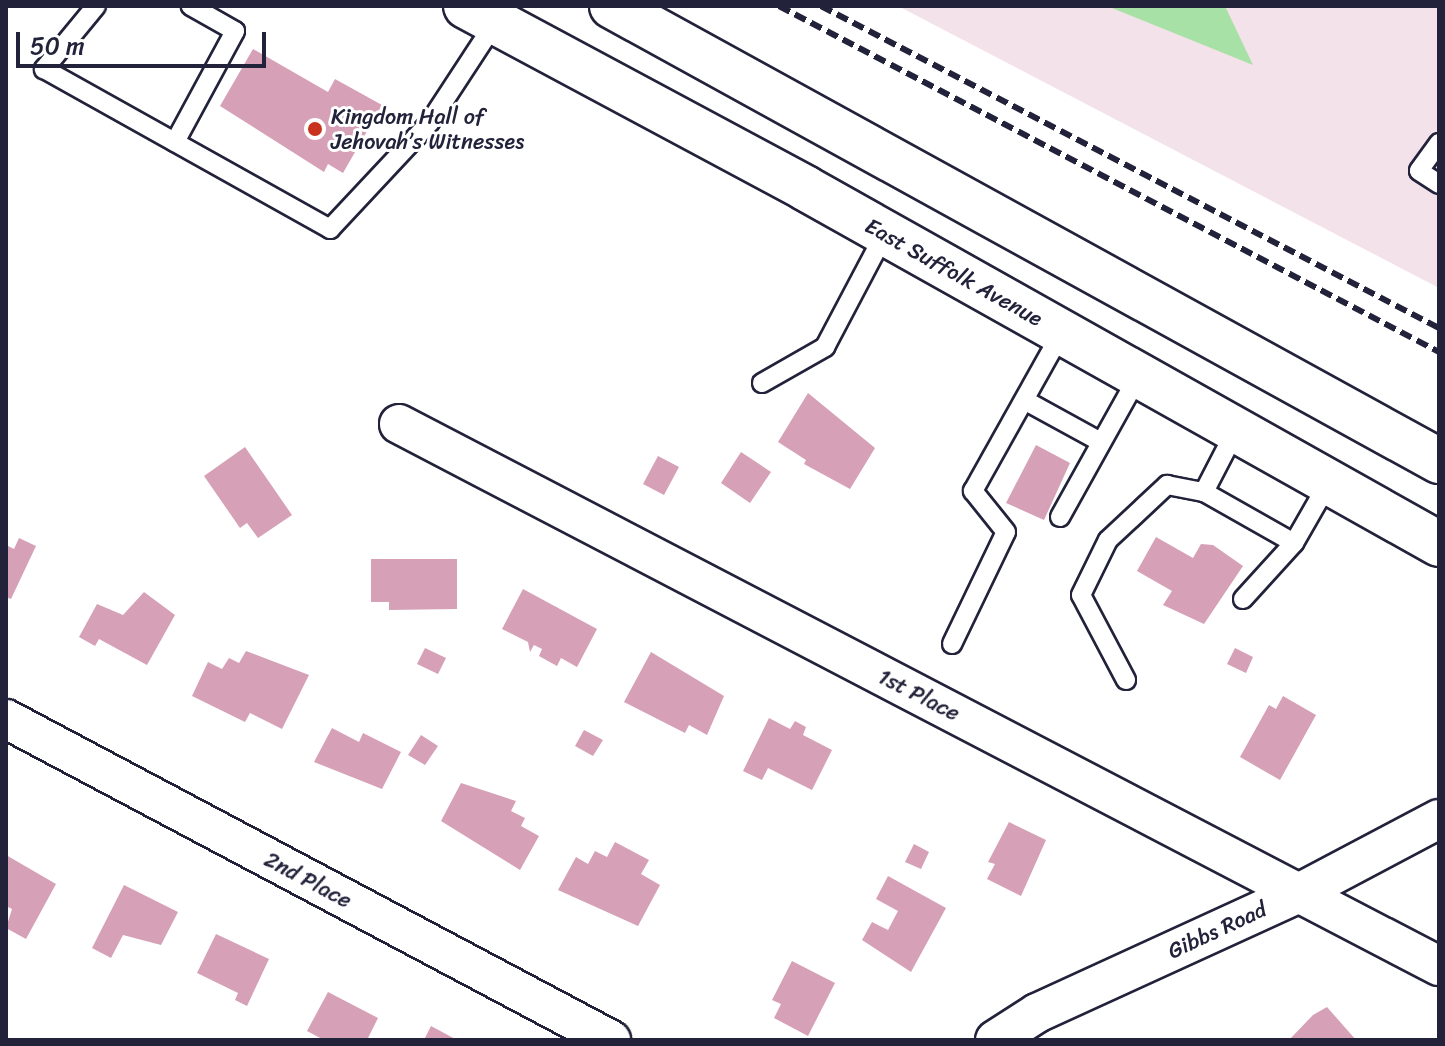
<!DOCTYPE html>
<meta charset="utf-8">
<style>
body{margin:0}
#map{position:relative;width:1445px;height:1046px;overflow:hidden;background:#fff;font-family:Sriracha,sans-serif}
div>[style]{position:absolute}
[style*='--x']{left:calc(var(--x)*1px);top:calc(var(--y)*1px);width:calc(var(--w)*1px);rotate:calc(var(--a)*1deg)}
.built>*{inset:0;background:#f3e2e9}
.green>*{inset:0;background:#a8e1a6}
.building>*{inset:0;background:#d6a0b6}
.roads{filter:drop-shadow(2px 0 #22223b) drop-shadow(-2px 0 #22223b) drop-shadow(0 2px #22223b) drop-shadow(0 -2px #22223b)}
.service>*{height:18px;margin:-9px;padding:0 9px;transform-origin:9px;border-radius:9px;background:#fff}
.minor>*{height:38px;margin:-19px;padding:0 19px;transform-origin:19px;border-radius:19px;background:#fff}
.secondary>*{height:44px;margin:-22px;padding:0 22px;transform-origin:22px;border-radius:22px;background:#fff}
.rail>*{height:6px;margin-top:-3px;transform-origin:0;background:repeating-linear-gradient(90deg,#22223b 0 12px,transparent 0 18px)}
.dots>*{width:22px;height:22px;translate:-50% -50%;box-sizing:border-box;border:4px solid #fff;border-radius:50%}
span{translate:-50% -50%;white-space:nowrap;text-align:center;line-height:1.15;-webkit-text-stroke:6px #fff;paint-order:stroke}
.poi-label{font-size:22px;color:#22223b}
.left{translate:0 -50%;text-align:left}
.street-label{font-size:22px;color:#22223b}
.frame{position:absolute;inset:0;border:8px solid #22223b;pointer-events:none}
.scale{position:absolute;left:16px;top:32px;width:250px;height:36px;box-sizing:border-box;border:4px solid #22223b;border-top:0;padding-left:10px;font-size:24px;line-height:28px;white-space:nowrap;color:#22223b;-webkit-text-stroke:6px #fff;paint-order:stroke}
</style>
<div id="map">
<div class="built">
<div style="clip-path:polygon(898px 6px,1439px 6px,1439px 288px)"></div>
</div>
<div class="green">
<div style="clip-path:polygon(1107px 6px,1225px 6px,1253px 65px)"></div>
</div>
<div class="building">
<div style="clip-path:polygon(253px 49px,328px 92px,335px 79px,382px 105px,343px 173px,328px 164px,324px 172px,220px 106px)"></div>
<div style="clip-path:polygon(808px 393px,875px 448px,850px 489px,804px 464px,806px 460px,778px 442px)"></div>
<div style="clip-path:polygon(1036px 445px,1070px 463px,1044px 520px,1006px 503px)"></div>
<div style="clip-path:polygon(245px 447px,292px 515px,258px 538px,247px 523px,240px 528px,204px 476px)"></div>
<div style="clip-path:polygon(741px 452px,771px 472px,750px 503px,721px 483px)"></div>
<div style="clip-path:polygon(658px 456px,679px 467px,664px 495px,643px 484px)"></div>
<div style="clip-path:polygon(1156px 537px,1193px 558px,1201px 544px,1213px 545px,1243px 566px,1204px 624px,1163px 605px,1172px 591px,1137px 571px)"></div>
<div style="clip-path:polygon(19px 538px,36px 546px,11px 599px,6px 597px,6px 545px,14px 549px)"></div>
<div style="clip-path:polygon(371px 559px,457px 559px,457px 609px,389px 610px,389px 602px,371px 602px)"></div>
<div style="clip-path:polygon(523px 589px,597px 629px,577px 667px,561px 658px,557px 666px,539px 656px,542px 649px,534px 645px,530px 652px,528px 642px,502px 629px)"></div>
<div style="clip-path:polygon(144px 592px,175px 615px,147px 665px,99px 639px,95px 646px,79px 637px,97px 604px,123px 615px)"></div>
<div style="clip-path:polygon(425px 648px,446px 658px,438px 674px,417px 664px)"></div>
<div style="clip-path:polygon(1235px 648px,1253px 657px,1246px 673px,1227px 664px)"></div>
<div style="clip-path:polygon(246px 651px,309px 675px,282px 729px,250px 713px,245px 722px,192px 696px,208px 662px,222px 669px,229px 658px,239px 663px)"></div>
<div style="clip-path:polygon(651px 652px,724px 696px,707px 735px,689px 725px,685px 733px,624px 702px)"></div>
<div style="clip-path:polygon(1283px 696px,1316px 715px,1280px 780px,1240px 757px,1269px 705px,1276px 709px)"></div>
<div style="clip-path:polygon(769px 718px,790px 729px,795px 721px,806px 727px,803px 735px,832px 750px,812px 790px,768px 768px,762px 780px,743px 771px)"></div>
<div style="clip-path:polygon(332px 728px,359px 742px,363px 733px,401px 752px,382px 789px,314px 762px)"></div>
<div style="clip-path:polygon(584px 730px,603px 740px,593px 756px,575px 746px)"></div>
<div style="clip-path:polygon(421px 735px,438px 746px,425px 765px,408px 755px)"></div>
<div style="clip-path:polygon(461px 783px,516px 801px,511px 811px,525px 818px,521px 826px,539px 836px,520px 870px,441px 821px)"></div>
<div style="clip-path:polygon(1009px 822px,1046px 840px,1021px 896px,987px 879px,995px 864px,988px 862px)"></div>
<div style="clip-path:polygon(615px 842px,649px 860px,641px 874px,660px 885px,638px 926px,558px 890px,576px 857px,588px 864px,595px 851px,607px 857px)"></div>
<div style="clip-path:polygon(914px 844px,929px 852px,921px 869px,905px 862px)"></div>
<div style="clip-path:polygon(6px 855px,56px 884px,26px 939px,6px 928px,12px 909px,6px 906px)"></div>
<div style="clip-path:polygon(888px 876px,946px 908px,911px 972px,862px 940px,872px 922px,888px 930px,898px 911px,876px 899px)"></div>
<div style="clip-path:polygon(124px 885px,178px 912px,161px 945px,123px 935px,111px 958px,92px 948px)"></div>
<div style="clip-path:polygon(216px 934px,269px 959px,247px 1006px,235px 1000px,238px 993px,197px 973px)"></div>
<div style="clip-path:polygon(792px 961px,835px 983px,808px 1036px,774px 1018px,781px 1004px,772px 1000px)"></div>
<div style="clip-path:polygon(328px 992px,378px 1018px,367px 1040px,324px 1040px,307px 1031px)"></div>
<div style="clip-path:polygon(1327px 1007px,1356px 1040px,1289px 1040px,1313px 1015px)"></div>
<div style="clip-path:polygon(431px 1026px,457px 1040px,424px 1040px)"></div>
</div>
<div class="roads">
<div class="service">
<div style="--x:96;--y:6;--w:82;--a:129.5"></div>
<div style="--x:44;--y:69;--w:328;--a:29.2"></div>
<div style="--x:330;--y:229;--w:146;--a:-46.9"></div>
<div style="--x:430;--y:122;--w:121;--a:-56.8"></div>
<div style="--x:175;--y:142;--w:126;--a:-61.6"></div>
<div style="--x:235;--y:31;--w:51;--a:-150.4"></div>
<div style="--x:1439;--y:143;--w:34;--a:126"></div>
<div style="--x:1419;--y:171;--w:24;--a:33"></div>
<div style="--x:762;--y:383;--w:73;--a:-29.7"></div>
<div style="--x:825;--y:347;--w:129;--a:-62.2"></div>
<div style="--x:1026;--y:401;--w:85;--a:28.7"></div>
<div style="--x:1236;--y:430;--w:70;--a:117.3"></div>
<div style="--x:1204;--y:492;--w:103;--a:29.5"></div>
<div style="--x:1294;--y:543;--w:70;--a:-60.2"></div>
<div style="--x:1060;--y:517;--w:162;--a:-60.9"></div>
<div style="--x:1243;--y:599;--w:76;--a:-47.7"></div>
<div style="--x:952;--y:644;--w:124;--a:-64.3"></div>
<div style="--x:1006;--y:532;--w:53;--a:-128.8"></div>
<div style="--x:973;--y:491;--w:182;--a:-60.8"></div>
<div style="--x:1126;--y:680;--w:96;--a:-117.9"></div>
<div style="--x:1081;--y:595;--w:61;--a:-63.9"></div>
<div style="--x:1108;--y:540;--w:81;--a:-43"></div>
<div style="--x:1167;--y:485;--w:38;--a:11"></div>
</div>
<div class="minor">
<div style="--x:399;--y:424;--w:1173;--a:27.53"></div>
<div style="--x:6;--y:719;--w:685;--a:27.95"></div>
<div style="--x:995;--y:1040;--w:50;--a:-32.7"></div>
<div style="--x:1037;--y:1013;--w:288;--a:-24.6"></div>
<div style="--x:1299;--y:893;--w:158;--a:-27.9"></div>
</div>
<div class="secondary">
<div style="--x:466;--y:6;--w:385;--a:28.2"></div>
<div style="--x:805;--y:188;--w:727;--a:29.31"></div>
<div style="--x:612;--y:6;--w:944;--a:28.82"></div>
</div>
</div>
<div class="rail">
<div style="--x:779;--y:6;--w:745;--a:27.67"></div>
<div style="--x:821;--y:6;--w:697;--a:27.52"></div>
</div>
<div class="dots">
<div style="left:315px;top:129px;background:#c8321e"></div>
</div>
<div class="poi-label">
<span class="left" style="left:331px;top:129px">Kingdom Hall of<br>Jehovah’s Witnesses</span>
</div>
<div class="street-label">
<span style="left:954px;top:272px;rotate:29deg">East Suffolk Avenue</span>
<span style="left:919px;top:695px;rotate:27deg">1st Place</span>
<span style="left:308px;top:880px;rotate:28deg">2nd Place</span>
<span style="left:1217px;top:930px;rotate:-25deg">Gibbs Road</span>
</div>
<div class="frame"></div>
<div class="scale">50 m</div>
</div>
